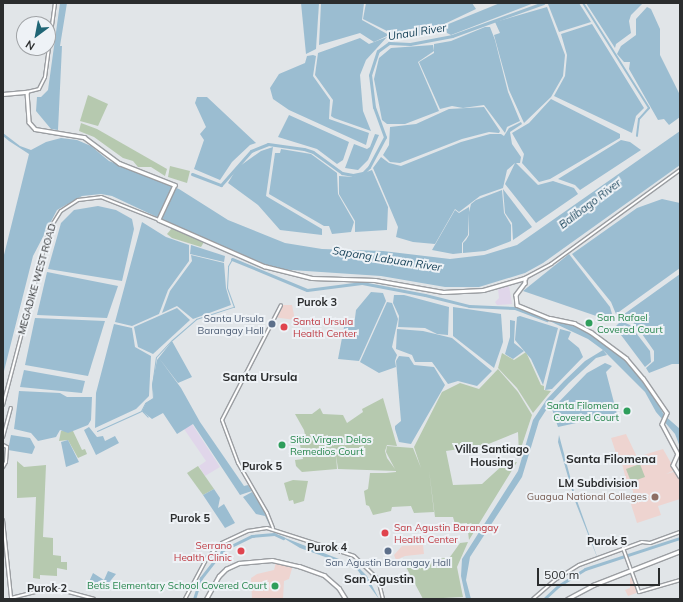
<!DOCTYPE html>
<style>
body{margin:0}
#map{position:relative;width:683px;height:602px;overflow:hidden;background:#e1e5e8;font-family:Mulish,sans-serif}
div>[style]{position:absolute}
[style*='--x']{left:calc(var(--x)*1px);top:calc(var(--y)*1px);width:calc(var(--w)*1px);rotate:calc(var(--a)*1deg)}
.industrial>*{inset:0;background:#e0d6ea}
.education>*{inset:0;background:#eed4d0}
.green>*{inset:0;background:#b6c9af}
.water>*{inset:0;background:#9bbdd1}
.stream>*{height:1px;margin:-0.5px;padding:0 0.5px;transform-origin:0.5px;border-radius:0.5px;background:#9bbdd1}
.canal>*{height:2px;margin:-1px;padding:0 1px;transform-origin:1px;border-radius:1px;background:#9bbdd1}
.river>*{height:3px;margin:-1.5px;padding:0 1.5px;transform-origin:1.5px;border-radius:1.5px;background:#9bbdd1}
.roads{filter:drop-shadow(1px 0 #9b9ea2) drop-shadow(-1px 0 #9b9ea2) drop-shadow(0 1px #9b9ea2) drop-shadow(0 -1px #9b9ea2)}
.tertiary>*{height:2px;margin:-1px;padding:0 1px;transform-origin:1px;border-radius:1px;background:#fff}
.secondary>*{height:2.5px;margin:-1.25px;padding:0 1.25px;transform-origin:1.25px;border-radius:1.25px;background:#fff}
.dots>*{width:11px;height:11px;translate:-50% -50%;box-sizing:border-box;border:2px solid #eef2f6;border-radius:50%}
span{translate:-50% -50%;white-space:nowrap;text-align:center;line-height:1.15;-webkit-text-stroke:4px #eef2f6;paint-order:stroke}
.street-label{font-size:10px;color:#2b2d2e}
.leisure-label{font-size:10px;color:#27864d}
.left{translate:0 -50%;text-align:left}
.right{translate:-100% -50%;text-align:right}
.service-label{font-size:10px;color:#4e5e75}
.health-label{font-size:10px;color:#be3a42}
.education-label{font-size:10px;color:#785e54}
.water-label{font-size:11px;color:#123e55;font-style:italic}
.neighbourhood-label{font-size:11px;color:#2b2d2e;font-weight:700}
.quarter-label{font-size:12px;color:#2b2d2e;font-weight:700}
.frame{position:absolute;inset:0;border:4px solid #2b2d2e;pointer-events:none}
.north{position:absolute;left:16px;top:16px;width:40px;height:40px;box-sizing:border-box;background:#eef2f6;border:1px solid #a0a3a6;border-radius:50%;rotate:212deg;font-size:11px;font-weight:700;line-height:16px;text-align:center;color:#2b2d2e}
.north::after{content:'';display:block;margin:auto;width:14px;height:18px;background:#206676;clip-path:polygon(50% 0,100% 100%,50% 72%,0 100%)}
.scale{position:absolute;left:537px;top:568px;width:123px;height:18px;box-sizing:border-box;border:2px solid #2b2d2e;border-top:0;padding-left:5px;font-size:12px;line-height:14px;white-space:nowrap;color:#2b2d2e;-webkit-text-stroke:3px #eef2f6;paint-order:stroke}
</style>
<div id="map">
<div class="industrial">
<div style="clip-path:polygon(509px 286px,512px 304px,497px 305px,495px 302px,499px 298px,498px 289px)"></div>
<div style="clip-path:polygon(192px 424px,220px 467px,205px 476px,199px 466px,206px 461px,184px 429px)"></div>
</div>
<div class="education">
<div style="clip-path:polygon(280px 305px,292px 305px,295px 320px,273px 317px)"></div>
<div style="clip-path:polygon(626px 434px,637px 457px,663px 449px,675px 470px,666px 474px,677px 471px,680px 479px,680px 499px,658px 506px,661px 515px,637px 523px,629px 498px,633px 496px,633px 491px,631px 487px,628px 487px,621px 460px,618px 459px,611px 438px)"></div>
<div style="clip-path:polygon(423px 545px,424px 554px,405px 556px,396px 560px,394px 555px,402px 546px)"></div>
<div style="clip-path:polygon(276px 562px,293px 565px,289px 579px,284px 581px,283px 599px,252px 599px,251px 578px,257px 574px,274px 570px)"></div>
<div style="clip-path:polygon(633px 577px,639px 592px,628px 596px,625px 590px,630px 588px,630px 578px)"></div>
</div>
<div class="green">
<div style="clip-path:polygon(88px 95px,108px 104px,98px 126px,80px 121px)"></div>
<div style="clip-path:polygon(81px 123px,97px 129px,167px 169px,165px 176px,151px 167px,138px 167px,133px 161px,123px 158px,94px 137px,79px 131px)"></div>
<div style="clip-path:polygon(170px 166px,190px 171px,187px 183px,168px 177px)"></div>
<div style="clip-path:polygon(172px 228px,204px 242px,201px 247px,172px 238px,167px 234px)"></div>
<div style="clip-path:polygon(526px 352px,541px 385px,544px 386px,544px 390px,551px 391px,533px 413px,517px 388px,498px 368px,502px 353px,514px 360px)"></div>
<div style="clip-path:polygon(498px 369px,518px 392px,532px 415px,519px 454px,518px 432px,486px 445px,446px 451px,453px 485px,482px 484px,504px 464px,517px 462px,469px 540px,467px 523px,455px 524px,453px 517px,435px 517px,429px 470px,434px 512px,414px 513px,411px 506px,392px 507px,391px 511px,373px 515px,369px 506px,366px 505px,364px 491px,368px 489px,370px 473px,386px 473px,396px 472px,396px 471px,338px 469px,336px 455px,337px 469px,302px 472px,296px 466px,295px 460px,303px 459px,300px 445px,307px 444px,304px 430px,295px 414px,312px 414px,320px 408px,323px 414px,343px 415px,347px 423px,363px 412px,362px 409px,383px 398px,397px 446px,387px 445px,385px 451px,387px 458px,395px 469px,386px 452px,387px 446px,413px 448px,421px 468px,414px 447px,442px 392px,460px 383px,479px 389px)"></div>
<div style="clip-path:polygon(61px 431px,73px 431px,82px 450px,85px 449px,87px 454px,78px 458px,68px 440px,59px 441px)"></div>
<div style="clip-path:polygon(17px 461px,24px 467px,46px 465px,43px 537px,53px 538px,53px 555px,61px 556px,61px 562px,67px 562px,67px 570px,57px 568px,57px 576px,40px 575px,40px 579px,33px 578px,36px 497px,17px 498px)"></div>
<div style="clip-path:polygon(640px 464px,645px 477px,631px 482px,626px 469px)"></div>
<div style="clip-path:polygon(198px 466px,214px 489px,203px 495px,187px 473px)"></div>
<div style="clip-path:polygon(293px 480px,308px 481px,304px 501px,294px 504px,293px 500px,289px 501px,284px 483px)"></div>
<div style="clip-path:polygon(468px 542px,457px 567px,463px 597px,423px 599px,405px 565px,450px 557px,460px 543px)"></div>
</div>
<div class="water">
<div style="clip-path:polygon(60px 3px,67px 3px,60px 46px,62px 46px,58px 130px,51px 129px,36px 111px,37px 97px,41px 97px,48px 90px)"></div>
<div style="clip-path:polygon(301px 3px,319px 3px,316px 49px,306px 54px)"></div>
<div style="clip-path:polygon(321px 3px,364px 3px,362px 20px,389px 35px,374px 42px,360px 33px,319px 45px)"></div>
<div style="clip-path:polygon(366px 3px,472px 3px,476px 9px,419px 36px,394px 39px,389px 38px,391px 33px,363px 19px)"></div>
<div style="clip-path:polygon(500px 3px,534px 3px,451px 35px,447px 33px,446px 25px)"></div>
<div style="clip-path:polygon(579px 3px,591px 22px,559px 32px,548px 4px)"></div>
<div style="clip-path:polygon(586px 3px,643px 3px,631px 15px,629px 21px,631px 33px,616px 44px,615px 48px)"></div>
<div style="clip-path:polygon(547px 7px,565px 55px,563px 76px,551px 97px,524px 123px,509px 90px,494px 35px,500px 33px,495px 22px)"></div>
<div style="clip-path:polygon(647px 7px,651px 9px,660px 29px,660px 55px,680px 95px,680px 117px,669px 125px,664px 119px,658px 120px,629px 69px,630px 62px,624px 62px,617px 54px,621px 46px,636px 35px,636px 19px)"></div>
<div style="clip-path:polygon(592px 24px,644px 108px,636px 116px,632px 133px,554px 96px,565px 76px,567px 55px,561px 34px)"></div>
<div style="clip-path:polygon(485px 27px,490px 27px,495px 40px,508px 92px,520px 121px,507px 127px,505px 133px,484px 105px,463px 108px,452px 106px,440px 109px,419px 62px,434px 53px,434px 44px,451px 41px)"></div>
<div style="clip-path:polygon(387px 37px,366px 60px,360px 75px,363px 111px,371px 131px,334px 118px,331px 116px,333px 100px,315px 75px,318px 53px,360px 38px,369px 44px)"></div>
<div style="clip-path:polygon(433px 45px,434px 51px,418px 62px,439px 111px,405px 124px,387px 124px,382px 120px,374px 79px,379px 58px,391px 48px)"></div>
<div style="clip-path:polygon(313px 55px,316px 56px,313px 76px,330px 100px,329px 119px,369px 133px,366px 145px,289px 110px,273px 99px,270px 88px,279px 74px,305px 63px,307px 56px)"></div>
<div style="clip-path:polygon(197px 97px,207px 97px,256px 143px,250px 145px,232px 162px,220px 180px,194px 169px,204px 140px,200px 134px,206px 127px,195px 103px)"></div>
<div style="clip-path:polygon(551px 99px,620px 134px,620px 138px,550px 179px,539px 182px,522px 163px,524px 154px,512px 133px,529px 123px)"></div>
<div style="clip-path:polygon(484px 107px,500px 131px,499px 133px,489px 132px,462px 139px,400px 163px,390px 162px,383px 155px,389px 145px,390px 127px,416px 124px,449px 109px)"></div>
<div style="clip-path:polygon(289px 115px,349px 142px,343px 160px,337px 164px,317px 149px,278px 137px)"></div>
<div style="clip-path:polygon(521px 122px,522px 124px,510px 132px,512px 144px,521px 157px,520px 163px,516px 163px,538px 185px,553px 181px,574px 188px,578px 194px,536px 223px,505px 184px,515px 163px,507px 170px,503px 188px,480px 196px,459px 212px,455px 209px,435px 244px,413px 242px,396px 237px,398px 227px,373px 168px,381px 157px,389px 163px,401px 166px,461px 142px,490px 134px,501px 134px,504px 136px,509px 128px)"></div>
<div style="clip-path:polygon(680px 131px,680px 165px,543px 263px,525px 273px,479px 287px,445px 287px,381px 276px,276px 269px,251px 261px,112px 196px,101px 194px,82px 196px,57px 210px,33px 256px,3px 375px,3px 259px,29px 154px,9px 141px,3px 136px,3px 133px,20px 146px,31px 150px,46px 142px,61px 138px,77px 140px,91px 146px,109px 161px,179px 189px,228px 220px,285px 243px,322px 249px,383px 251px,450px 259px,484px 255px,517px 245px)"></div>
<div style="clip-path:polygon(375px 134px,379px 135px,368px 160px,358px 170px,345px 168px,354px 144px,367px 149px,370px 147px)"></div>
<div style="clip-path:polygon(621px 140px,630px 142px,641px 150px,580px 190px,575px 185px,558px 179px)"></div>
<div style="clip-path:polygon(273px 147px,266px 196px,322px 229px,322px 235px,280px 230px,258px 205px,228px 183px,237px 168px,261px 151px)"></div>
<div style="clip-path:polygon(281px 149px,311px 154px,337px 173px,338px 194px,354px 222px,351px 232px,332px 234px,329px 226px,324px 226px,269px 194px,275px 153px,280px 153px)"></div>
<div style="clip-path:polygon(372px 170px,388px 207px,387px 230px,355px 232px,355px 221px,339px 194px,339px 176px,353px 177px)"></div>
<div style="clip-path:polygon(503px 189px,532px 227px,513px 240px,512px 223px,505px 213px)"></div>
<div style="clip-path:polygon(502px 190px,504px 213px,511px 225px,511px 241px,485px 251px,463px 253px,463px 243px,466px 240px,469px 235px,469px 213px,468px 235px,462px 243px,462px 253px,453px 254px,432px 250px,455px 210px,459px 213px,469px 207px,469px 212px,471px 204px,476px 200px)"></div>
<div style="clip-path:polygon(662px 199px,680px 203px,680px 268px,616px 314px,611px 302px,572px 254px,637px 208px)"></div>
<div style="clip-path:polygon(98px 206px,116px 210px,132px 219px,134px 229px,122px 281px,48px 269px,61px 223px,74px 210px)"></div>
<div style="clip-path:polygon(142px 222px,166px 237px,189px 245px,189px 261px,168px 290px,159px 314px,132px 326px,115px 322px)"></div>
<div style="clip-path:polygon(191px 245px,225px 256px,224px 262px,190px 254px)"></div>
<div style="clip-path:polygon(569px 254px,610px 307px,612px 314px,608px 320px,523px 291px)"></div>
<div style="clip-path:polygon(191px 255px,224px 263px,226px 288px,231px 305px,193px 319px,177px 306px,162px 313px,170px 291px,192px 261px)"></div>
<div style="clip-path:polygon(47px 272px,118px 286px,107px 318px,37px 315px)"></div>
<div style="clip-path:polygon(680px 274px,680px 364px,672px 364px,649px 373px,646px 368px,654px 361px,654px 351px,635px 324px,620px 317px)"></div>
<div style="clip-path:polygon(371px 292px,383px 293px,386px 301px,359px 361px,338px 359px,345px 322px,355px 318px,356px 310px)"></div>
<div style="clip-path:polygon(394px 295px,404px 295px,449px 307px,448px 335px,437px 334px,425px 328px,398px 327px,399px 316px,393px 303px)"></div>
<div style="clip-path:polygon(387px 302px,392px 303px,398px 319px,392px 347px,397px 355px,395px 361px,396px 367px,379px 373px,360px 362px)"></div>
<div style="clip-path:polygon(453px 307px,501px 314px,503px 342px,494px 368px,453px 336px)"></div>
<div style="clip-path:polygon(177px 308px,190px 320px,153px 354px,138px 347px,134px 327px)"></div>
<div style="clip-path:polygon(520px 316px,558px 328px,543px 385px,531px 359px,515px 340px,517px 317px)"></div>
<div style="clip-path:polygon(35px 318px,105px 321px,88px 376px,25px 365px)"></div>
<div style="clip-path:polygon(543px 318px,577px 326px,595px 335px,624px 359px,652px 393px,664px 415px,680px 429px,680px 447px,675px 434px,656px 412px,645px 392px,603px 350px,607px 355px,596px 358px,569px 383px,552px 401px,539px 421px,522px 477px,470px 557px,466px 580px,471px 599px,466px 599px,461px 576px,462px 559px,518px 471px,533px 420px,547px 399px,564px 381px,585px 361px,603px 350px,588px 339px)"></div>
<div style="clip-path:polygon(510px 320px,515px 321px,514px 343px,524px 351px,513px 359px,505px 354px,510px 337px)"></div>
<div style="clip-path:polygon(621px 321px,630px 325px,650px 351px,651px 362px,645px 367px,615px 327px)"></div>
<div style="clip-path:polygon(114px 324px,132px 328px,135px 347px,151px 356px,149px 396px,136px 409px,95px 428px,96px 393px)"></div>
<div style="clip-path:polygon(397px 329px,423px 331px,452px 338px,492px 371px,477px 386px,458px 381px,448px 384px,432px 362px,415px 362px,412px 355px,396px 349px)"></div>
<div style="clip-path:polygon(560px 329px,571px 332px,568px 339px,579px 348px,583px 357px,552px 389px,545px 390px)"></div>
<div style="clip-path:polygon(172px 341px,192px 377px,178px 383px,159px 358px,181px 388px,200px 422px,244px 486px,248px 485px,252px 491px,240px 495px,193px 424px,177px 434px,163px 413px,152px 419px,142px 411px,146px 403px,154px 398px,152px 385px,157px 360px)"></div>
<div style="clip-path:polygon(399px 356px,409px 357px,414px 365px,434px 367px,445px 385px,411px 444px,399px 442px,395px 429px,395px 426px,401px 421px,396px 361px)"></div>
<div style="clip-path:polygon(605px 363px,612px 366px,606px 372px,617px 414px,558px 427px,552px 409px,587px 373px)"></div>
<div style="clip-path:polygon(24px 370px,85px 381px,82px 393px,20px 387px)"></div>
<div style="clip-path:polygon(19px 391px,60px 393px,67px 397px,92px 397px,91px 420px,88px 425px,68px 433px,60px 430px,56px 437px,38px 441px,31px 433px,14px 429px)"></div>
<div style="clip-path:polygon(89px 427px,97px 437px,103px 436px,105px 441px,115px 436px,119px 443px,96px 455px,84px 430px)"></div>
<div style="clip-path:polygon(11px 435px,30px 438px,35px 447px,32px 454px,8px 450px)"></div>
<div style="clip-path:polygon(559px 435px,575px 495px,599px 562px,575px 501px,558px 442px)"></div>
<div style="clip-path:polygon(68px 440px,79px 462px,66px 467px,61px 442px)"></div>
<div style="clip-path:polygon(214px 489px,220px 498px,218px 508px,224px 504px,235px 523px,225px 528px,203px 495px)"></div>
<div style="clip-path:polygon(252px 492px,268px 517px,270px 526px,265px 516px,256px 514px,243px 497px)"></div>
<div style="clip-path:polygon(280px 536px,357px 566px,367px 576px,379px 599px,356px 568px,300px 548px)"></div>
<div style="clip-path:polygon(108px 571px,116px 574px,107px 585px,100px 583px,98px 586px,94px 584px,93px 587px,88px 584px,93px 573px,104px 580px)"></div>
</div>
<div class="stream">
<div style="--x:142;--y:411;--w:8;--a:45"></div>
<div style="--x:97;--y:431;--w:48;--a:-24.4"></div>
<div style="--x:141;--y:411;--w:9;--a:-63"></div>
<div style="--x:145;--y:403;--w:9;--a:-32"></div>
<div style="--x:153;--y:398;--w:13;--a:-94"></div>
<div style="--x:152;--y:385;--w:28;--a:-82"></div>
<div style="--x:156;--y:357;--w:23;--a:-47"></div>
<div style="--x:172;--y:340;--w:32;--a:-41"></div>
<div style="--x:196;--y:319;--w:40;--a:-18"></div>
<div style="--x:234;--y:307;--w:20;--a:-110"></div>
<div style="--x:227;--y:288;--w:22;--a:-87"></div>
<div style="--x:228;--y:266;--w:8;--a:-60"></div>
</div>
<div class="canal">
<div style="--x:583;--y:3;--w:124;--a:57.8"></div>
<div style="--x:649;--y:108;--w:15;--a:132"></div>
<div style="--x:639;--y:119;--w:17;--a:97"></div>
</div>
<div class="river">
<div style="--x:192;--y:174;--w:31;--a:21"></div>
<div style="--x:221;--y:185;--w:45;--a:-48.6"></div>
<div style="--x:251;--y:151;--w:18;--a:-22"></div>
<div style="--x:268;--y:144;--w:36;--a:8"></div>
<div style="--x:304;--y:149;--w:9;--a:18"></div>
<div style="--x:313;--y:152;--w:36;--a:36"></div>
<div style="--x:342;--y:173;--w:11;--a:10"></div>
<div style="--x:353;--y:175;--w:10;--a:-11"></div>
<div style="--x:363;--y:173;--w:8;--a:-45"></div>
<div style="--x:369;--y:167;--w:34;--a:-62"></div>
<div style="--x:385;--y:137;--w:32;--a:-110"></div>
<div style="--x:374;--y:107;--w:32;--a:-97"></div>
<div style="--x:370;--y:75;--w:25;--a:-72"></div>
<div style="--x:378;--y:51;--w:14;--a:-36"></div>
<div style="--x:389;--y:43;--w:21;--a:3"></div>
<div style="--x:410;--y:44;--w:43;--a:-10.8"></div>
<div style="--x:452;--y:36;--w:97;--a:-19.9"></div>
<div style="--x:232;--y:259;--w:81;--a:22.5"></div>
<div style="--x:307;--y:290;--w:55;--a:-7.3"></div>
<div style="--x:362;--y:283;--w:64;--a:10.8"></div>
<div style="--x:425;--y:295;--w:45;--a:14"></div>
<div style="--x:469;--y:306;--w:46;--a:2.5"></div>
<div style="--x:515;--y:308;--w:34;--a:21"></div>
<div style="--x:52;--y:599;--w:4;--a:0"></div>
<div style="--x:194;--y:599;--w:22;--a:-72"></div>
<div style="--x:201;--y:578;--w:36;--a:-52"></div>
<div style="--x:223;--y:550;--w:32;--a:-26"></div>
<div style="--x:252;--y:536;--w:22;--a:-5"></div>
<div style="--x:274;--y:534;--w:10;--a:24"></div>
<div style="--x:544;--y:599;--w:19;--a:-43"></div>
<div style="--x:558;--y:586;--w:32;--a:-32"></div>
<div style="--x:585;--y:569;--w:100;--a:-18.1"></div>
</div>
<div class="roads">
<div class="tertiary">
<div style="--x:27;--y:92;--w:12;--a:-14"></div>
<div style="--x:39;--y:89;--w:13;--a:-63"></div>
<div style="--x:45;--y:77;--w:75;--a:-82.3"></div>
<div style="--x:525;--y:278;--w:30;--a:-28"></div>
<div style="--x:551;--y:264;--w:160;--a:-36.1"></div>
<div style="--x:3;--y:405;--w:181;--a:-75.3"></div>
<div style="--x:49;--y:230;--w:22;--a:-58"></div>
<div style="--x:61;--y:211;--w:20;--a:-33"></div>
<div style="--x:78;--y:200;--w:23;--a:-7"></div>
<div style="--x:101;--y:197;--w:62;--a:21.6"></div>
<div style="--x:3;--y:437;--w:30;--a:-75"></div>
<div style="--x:3;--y:445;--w:4;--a:27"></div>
<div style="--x:7;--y:447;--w:15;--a:94"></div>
<div style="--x:6;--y:462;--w:6;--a:121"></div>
<div style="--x:3;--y:520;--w:78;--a:84.1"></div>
<div style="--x:273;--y:528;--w:16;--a:-112"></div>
<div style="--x:267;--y:513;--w:58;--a:-120.1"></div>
<div style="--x:238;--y:463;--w:46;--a:-110.4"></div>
<div style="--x:222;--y:420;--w:129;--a:-62.8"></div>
<div style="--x:623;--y:548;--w:47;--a:70"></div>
<div style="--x:639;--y:592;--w:43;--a:-16.3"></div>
<div style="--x:11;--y:598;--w:30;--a:-14"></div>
<div style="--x:40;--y:591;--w:21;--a:-3"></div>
<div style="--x:61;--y:590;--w:34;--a:15"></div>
<div style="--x:185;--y:599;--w:47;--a:-61.8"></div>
<div style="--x:207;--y:558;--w:21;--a:-45"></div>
<div style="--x:222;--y:543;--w:29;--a:-25"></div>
<div style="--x:248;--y:531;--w:19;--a:-9"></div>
<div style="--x:267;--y:528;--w:91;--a:17.8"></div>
<div style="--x:354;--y:556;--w:33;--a:44"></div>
<div style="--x:378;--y:579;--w:21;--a:76"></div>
<div style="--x:533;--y:599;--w:29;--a:-41"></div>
<div style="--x:555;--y:580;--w:28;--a:-32"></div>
<div style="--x:579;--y:565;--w:67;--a:-20.1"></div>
<div style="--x:642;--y:542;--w:8;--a:7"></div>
<div style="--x:650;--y:543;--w:32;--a:-20"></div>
</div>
<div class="secondary">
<div style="--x:3;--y:94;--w:24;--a:-5"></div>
<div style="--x:27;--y:92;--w:30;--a:86"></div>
<div style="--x:29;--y:122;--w:9;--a:49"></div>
<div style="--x:35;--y:129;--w:50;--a:9.3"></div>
<div style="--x:84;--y:137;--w:44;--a:36.6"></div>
<div style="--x:119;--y:163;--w:60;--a:21.4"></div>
<div style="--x:175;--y:185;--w:38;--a:115"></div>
<div style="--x:159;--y:220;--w:115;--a:23.7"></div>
<div style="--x:264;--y:266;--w:49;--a:14"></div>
<div style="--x:312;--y:278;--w:63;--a:1.8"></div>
<div style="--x:375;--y:280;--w:69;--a:10"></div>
<div style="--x:443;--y:292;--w:40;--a:-2.9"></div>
<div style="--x:483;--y:290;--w:44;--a:-15.9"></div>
<div style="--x:525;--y:278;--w:5;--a:90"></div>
<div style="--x:525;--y:283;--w:15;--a:127"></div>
<div style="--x:516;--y:295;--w:10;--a:84"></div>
<div style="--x:517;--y:305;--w:35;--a:22"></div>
<div style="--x:550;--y:318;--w:25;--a:12"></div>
<div style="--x:574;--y:323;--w:19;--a:28"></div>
<div style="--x:591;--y:332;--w:44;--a:36.6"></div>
<div style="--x:626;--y:358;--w:26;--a:50"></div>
<div style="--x:643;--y:378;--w:42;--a:55.6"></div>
<div style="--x:667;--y:413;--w:12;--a:114"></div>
<div style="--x:662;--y:424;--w:34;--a:62"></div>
<div style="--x:678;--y:454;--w:12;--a:114"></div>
<div style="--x:673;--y:465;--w:13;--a:58"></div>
<div style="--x:206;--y:599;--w:26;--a:-61"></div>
<div style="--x:219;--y:576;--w:10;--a:-45"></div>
<div style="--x:226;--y:569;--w:14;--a:-25"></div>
<div style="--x:239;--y:563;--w:33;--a:-5"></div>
<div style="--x:272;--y:560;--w:28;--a:13"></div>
<div style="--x:299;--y:566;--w:27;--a:20"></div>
<div style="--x:324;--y:575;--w:20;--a:41"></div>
<div style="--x:339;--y:588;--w:13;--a:58"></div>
<div style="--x:567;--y:599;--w:30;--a:-28"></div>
<div style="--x:593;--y:585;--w:93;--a:-21.3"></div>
</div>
</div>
<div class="dots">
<div style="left:589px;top:323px;background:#2e9e5b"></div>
<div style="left:272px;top:324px;background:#5c6f8a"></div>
<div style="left:284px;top:327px;background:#e0444e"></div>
<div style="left:627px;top:411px;background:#2e9e5b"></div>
<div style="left:282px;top:445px;background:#2e9e5b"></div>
<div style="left:655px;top:497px;background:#8d6e63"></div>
<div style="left:385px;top:533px;background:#e0444e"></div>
<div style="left:241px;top:551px;background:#e0444e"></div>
<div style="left:388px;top:551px;background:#5c6f8a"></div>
<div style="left:275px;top:586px;background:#2e9e5b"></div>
</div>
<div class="street-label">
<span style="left:37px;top:279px;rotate:-74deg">MEGADIKE WEST ROAD</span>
</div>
<div class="leisure-label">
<span class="left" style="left:597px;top:323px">San Rafael<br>Covered Court</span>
<span class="right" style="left:619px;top:411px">Santa Filomena<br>Covered Court</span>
<span class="left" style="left:290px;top:445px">Sitio Virgen Delos<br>Remedios Court</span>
<span class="right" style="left:267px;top:586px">Betis Elementary School Covered Court</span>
</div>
<div class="service-label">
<span class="right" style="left:264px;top:324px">Santa Ursula<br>Barangay Hall</span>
<span style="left:388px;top:563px">San Agustin Barangay Hall</span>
</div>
<div class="health-label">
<span class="left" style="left:293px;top:327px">Santa Ursula<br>Health Center</span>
<span class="left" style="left:394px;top:533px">San Agustin Barangay<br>Health Center</span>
<span class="right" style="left:232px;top:551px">Serrano<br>Health Clinic</span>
</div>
<div class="education-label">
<span class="right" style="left:647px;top:497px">Guagua National Colleges</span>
</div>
<div class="water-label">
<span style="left:417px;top:32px;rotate:-9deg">Unaul River</span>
<span style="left:590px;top:204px;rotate:-37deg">Balibago River</span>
<span style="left:387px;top:259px;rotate:9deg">Sapang Labuan River</span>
</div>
<div class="neighbourhood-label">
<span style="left:317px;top:302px">Purok 3</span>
<span style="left:492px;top:456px">Villa Santiago<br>Housing</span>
<span style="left:262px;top:466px">Purok 5</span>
<span style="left:598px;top:483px">LM Subdivision</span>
<span style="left:190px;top:518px">Purok 5</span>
<span style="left:607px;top:541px">Purok 5</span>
<span style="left:327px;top:547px">Purok 4</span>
<span style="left:47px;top:588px">Purok 2</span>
</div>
<div class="quarter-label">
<span style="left:260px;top:377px">Santa Ursula</span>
<span style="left:611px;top:459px">Santa Filomena</span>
<span style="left:379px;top:579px">San Agustin</span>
</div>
<div class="frame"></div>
<div class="north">N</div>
<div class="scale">500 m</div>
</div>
